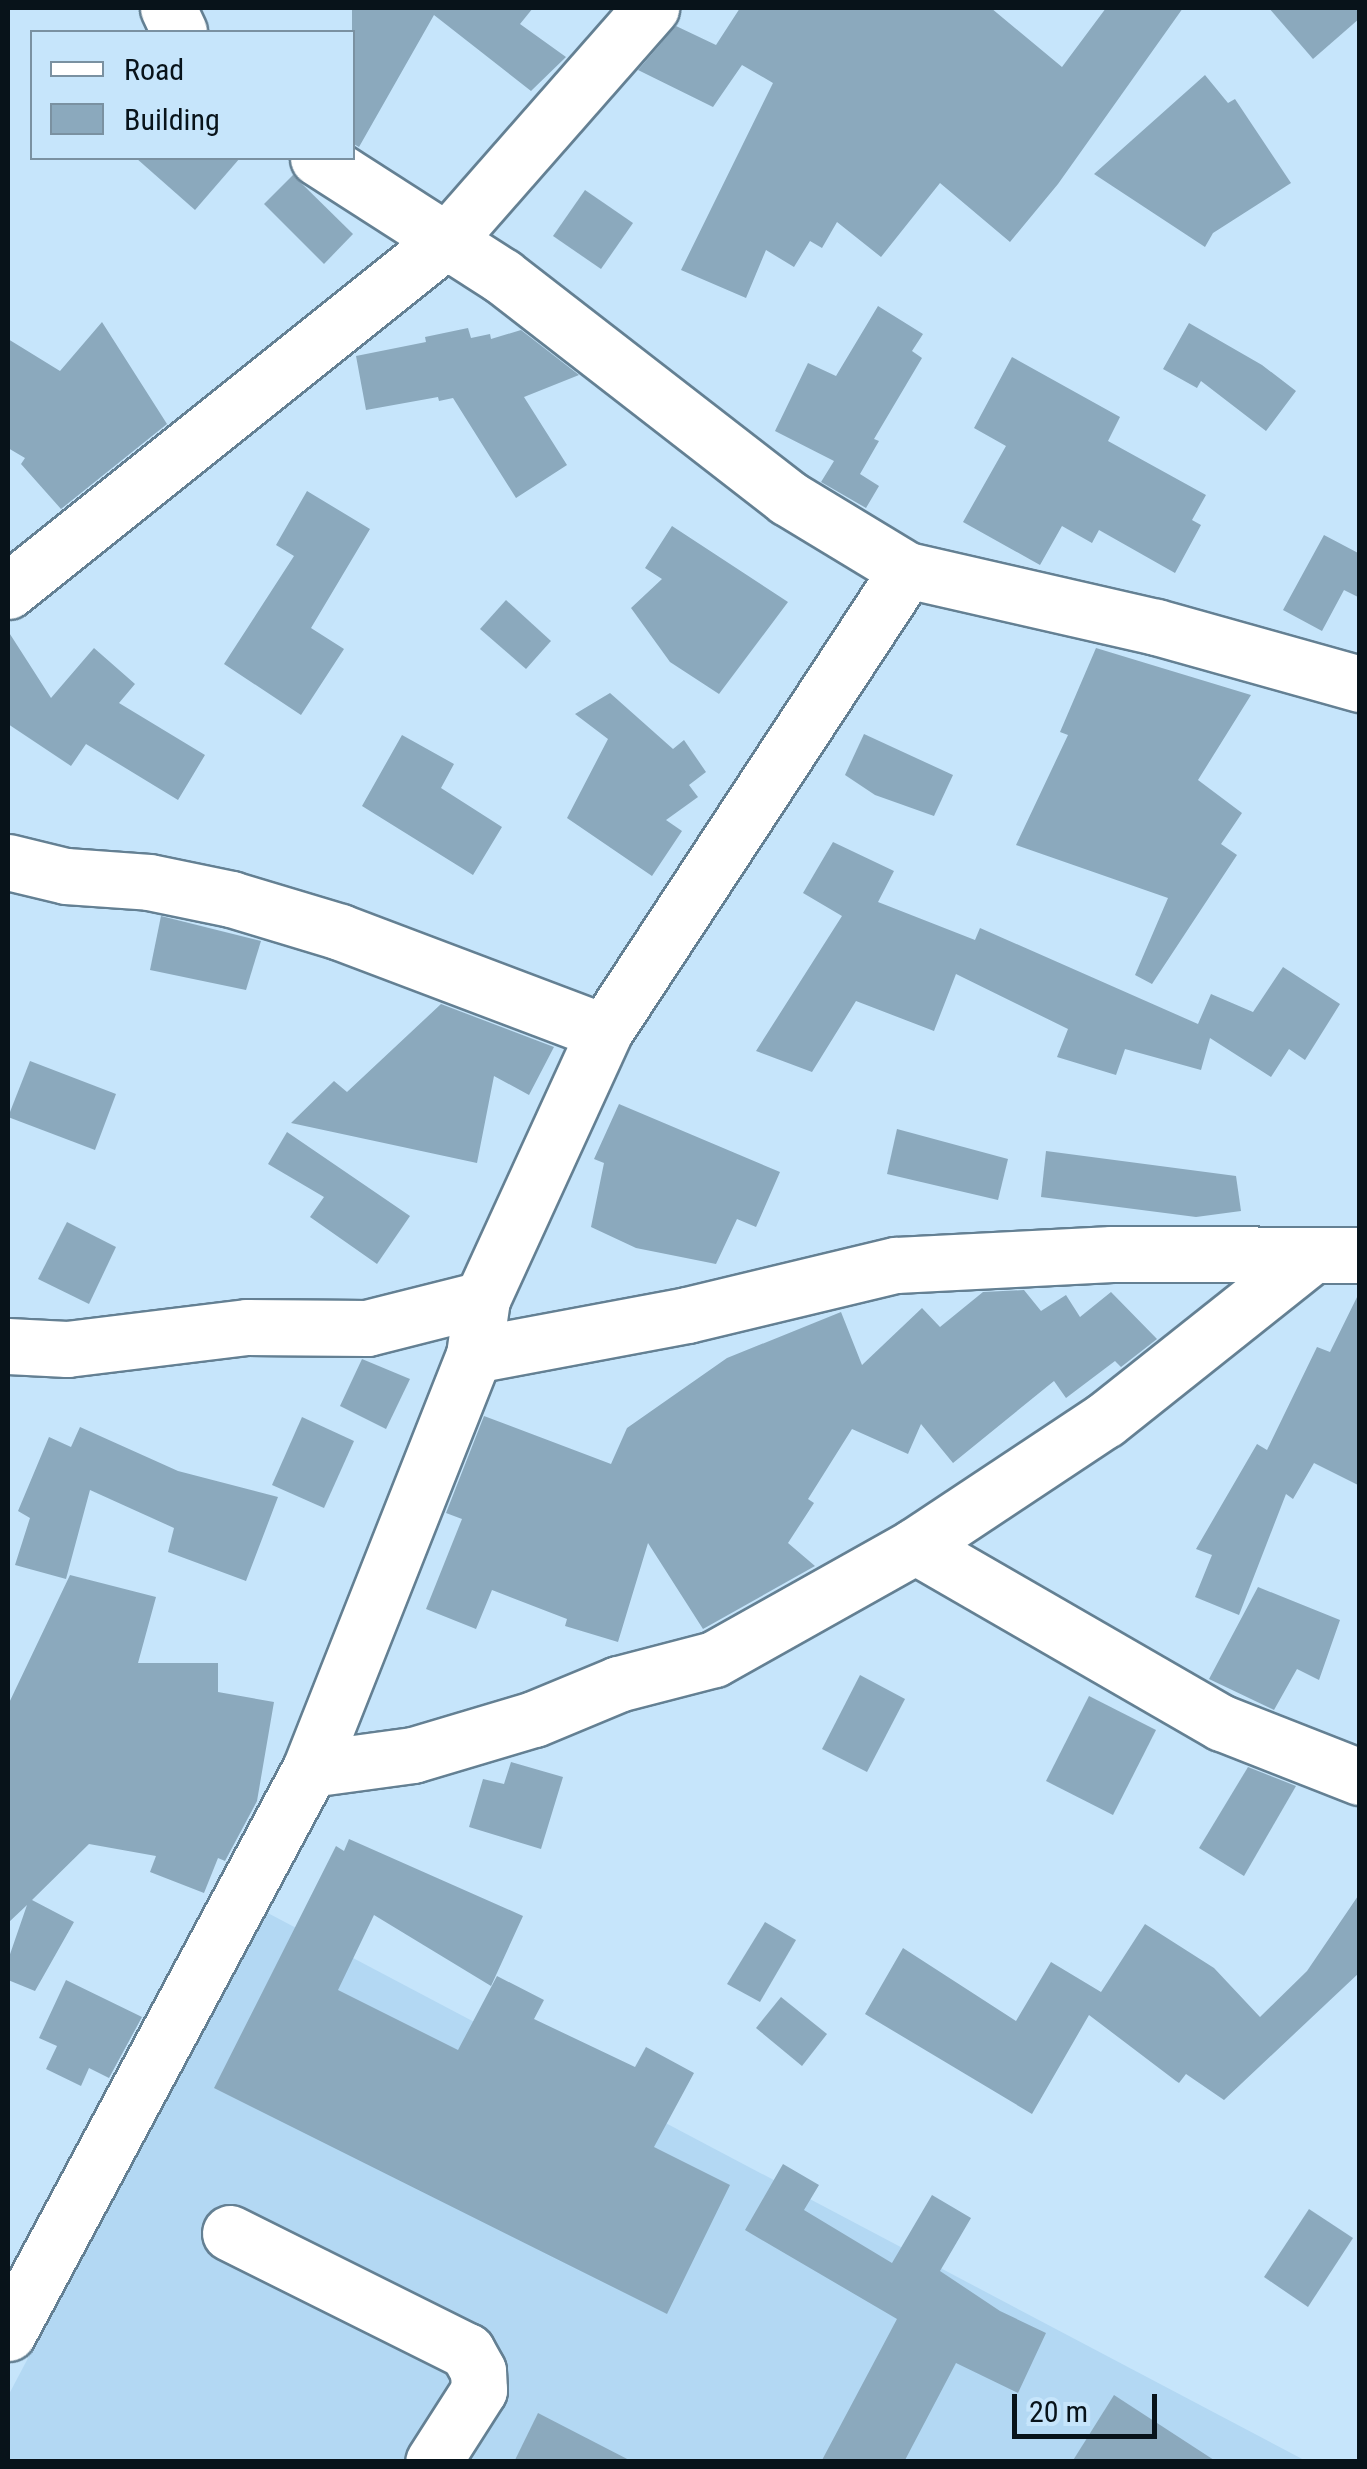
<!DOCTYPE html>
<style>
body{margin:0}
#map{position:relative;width:1367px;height:2469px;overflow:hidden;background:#c6e5fb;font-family:"Roboto Condensed",sans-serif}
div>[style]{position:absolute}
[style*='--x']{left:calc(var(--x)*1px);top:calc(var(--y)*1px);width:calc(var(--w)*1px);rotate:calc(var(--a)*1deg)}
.built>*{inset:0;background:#b3d8f3}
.building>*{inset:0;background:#8ba9bd}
.roads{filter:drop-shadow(2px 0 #648093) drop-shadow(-2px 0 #648093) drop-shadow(0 2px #648093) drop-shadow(0 -2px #648093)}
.minor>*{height:55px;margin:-27.5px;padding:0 27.5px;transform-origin:27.5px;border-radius:27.5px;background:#fff}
span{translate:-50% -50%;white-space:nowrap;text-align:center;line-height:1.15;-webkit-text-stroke:8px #c6e5fb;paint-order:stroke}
.frame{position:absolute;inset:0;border:10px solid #08131a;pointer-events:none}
.legend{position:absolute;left:30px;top:30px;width:325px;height:130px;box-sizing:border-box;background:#c6e5fb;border:2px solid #7a91a1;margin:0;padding:12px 18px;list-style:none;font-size:30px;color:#08131a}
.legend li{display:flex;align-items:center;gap:20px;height:50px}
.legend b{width:50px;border:2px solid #7a91a1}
.scale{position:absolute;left:1012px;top:2394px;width:145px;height:45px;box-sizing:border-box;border:5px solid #08131a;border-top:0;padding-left:12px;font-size:30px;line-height:35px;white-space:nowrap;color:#08131a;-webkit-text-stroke:8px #c6e5fb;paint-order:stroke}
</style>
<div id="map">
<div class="built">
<div style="clip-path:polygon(264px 1911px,1306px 2461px,8px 2462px,8px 2396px)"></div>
</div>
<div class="building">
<div style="clip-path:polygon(352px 8px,533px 8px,520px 24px,566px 57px,531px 91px,434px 15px,359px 147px,352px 143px)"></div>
<div style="clip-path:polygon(740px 8px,991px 8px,1062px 67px,1106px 8px,1183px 8px,1058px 184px,1010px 242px,940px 183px,881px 257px,837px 222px,822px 248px,810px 241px,794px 267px,766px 250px,746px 298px,681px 270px,773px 83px,742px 65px,713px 107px,638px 70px,676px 26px,716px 45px)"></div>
<div style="clip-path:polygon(1269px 8px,1360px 8px,1360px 18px,1313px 59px)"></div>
<div style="clip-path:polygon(1205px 75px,1228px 103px,1235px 99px,1291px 183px,1213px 233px,1205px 247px,1094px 174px)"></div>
<div style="clip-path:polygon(136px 158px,240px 158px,195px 210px)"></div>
<div style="clip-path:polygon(293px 175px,353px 234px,324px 264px,264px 204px)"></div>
<div style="clip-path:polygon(585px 190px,633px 223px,601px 269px,553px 236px)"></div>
<div style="clip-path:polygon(878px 306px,923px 334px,912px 351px,922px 358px,874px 439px,879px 441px,860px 474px,879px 486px,866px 508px,821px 482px,834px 461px,775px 431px,808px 363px,836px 376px)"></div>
<div style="clip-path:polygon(102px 322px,167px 424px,61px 509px,21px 464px,25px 458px,8px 448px,8px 339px,60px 371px)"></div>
<div style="clip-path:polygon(1189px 323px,1262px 365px,1296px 391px,1266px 431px,1201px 381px,1197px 388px,1163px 369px)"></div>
<div style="clip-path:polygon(468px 328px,471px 338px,490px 334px,491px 339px,521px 330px,579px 375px,524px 397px,567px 465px,516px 498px,453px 398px,439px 401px,438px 397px,366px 410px,356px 356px,426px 342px,425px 337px)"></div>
<div style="clip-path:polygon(1012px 357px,1120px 417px,1108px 441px,1206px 495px,1192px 520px,1201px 525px,1175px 573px,1099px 530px,1092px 543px,1062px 526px,1040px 565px,963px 522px,1006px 446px,974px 428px)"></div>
<div style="clip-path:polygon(307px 491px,370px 529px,311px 628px,344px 649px,301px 715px,224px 664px,294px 556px,276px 545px)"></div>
<div style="clip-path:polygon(672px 526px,788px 602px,719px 694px,670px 662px,631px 608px,662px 579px,645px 568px)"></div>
<div style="clip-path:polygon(1324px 535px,1360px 554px,1360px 598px,1344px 590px,1322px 631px,1283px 610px)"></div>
<div style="clip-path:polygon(506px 600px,551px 641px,526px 669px,480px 629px)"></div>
<div style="clip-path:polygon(8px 631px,51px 698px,94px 648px,135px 684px,119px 703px,205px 755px,178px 800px,86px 744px,71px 766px,8px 724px)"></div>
<div style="clip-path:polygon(1096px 648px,1251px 695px,1198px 780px,1242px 813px,1221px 844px,1237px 855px,1152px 984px,1135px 975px,1168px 898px,1016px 845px,1068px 735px,1060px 732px)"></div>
<div style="clip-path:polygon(610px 693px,673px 749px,684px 740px,706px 772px,689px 785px,698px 797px,666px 820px,682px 831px,652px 876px,567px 818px,608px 739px,575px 714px)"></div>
<div style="clip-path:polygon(864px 734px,953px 775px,934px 816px,875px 795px,845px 775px)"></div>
<div style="clip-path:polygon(402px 735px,454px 764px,441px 788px,502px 827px,473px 875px,362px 806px)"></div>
<div style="clip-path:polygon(833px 842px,894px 871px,878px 902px,975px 940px,980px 928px,1198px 1024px,1211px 994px,1253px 1012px,1283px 967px,1340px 1004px,1305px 1060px,1289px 1049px,1271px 1077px,1210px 1038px,1201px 1070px,1125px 1049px,1116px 1075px,1057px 1057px,1068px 1029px,956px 974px,934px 1031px,856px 1001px,812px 1072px,756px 1051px,842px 916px,803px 893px)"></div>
<div style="clip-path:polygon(161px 916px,261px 941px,246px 990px,150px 970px)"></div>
<div style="clip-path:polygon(441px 1004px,554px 1047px,529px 1095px,494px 1076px,477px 1163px,291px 1123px,334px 1081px,347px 1092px)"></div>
<div style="clip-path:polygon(30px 1061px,116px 1094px,95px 1150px,8px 1117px)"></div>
<div style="clip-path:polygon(619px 1104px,780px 1172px,756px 1227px,737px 1219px,716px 1264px,636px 1248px,591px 1227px,604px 1163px,594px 1159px)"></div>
<div style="clip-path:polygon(897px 1129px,1008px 1159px,998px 1200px,887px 1174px)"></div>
<div style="clip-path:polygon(287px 1132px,410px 1216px,377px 1264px,310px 1217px,324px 1197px,268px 1164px)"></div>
<div style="clip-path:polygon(1046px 1151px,1236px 1176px,1241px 1211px,1196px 1217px,1041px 1197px)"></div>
<div style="clip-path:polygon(67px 1222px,116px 1247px,89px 1304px,38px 1279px)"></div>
<div style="clip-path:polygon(1024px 1290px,1041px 1311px,1066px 1295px,1080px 1317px,1111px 1292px,1157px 1339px,1121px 1367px,1115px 1361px,1066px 1398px,1054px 1381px,953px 1463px,921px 1424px,908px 1454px,852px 1429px,808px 1499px,814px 1503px,788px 1543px,815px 1566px,703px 1629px,648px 1543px,618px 1642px,565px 1626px,567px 1619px,492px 1590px,476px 1629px,426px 1609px,462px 1519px,446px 1513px,484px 1416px,611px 1464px,627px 1428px,727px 1358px,841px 1312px,862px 1365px,922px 1308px,940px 1327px,983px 1292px)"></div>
<div style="clip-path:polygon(1360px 1291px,1360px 1486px,1314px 1463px,1293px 1499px,1286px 1494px,1239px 1615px,1195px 1597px,1212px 1555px,1196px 1549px,1257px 1444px,1267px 1450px,1317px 1347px,1330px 1352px)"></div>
<div style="clip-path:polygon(362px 1359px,410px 1379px,386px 1429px,340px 1406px)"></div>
<div style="clip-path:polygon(302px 1417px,354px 1441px,324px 1508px,272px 1485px)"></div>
<div style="clip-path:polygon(80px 1427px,178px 1471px,278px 1497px,246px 1581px,168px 1552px,174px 1528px,90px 1490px,66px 1579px,15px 1565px,30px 1518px,18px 1511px,49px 1437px,71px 1447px)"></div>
<div style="clip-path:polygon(70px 1575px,156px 1597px,138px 1663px,218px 1663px,218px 1692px,274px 1702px,257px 1801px,225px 1861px,218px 1858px,204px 1893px,150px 1872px,156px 1856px,89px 1844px,32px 1900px,74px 1922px,35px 1991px,8px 1980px,8px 1960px,27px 1905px,8px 1923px,8px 1705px)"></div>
<div style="clip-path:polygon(1258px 1587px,1340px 1620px,1319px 1680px,1297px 1669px,1274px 1710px,1209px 1679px)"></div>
<div style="clip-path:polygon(860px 1675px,905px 1699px,867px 1772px,822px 1749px)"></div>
<div style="clip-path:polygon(1089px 1696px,1156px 1730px,1113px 1815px,1046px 1781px)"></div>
<div style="clip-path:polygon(511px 1762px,563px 1777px,541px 1849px,469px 1827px,483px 1779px,504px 1784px)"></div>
<div style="clip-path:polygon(1248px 1767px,1296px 1786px,1244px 1876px,1199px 1848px)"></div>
<div style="clip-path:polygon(349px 1839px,523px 1916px,491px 1986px,374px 1915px,338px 1990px,458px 2050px,497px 1976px,544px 2000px,534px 2019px,635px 2067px,646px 2047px,694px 2073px,654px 2147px,730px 2185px,667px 2314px,214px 2088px,336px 1846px,344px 1851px)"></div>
<div style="clip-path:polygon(1360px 1893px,1360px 1972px,1224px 2100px,1186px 2074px,1179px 2083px,1176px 2081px,1089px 2015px,1032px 2114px,865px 2014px,903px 1948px,1016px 2021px,1051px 1962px,1101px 1992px,1145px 1924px,1214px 1968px,1260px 2017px,1307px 1971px)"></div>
<div style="clip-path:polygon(765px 1922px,796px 1940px,760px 2002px,727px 1984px)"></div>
<div style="clip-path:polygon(66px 1980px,142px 2017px,109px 2078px,89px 2068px,81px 2086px,46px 2069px,57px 2046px,39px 2038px)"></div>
<div style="clip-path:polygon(781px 1997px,827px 2034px,802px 2066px,756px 2028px)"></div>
<div style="clip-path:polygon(783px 2164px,819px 2185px,804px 2210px,892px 2263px,932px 2195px,971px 2218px,940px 2271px,1000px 2311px,1046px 2333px,1018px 2393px,956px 2363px,904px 2462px,821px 2462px,897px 2319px,745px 2230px)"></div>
<div style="clip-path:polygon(1309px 2209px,1353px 2238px,1308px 2307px,1264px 2277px)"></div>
<div style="clip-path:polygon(1114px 2395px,1217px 2462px,1072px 2462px)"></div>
<div style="clip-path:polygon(538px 2413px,633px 2462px,514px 2462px)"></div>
</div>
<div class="roads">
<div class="minor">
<div style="--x:168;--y:8;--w:26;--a:65"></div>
<div style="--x:318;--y:158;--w:219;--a:32.7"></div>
<div style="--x:502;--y:276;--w:362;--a:37.8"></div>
<div style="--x:788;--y:498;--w:139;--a:31.2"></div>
<div style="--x:907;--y:570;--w:255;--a:12.9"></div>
<div style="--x:1156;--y:627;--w:212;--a:15.6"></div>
<div style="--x:8;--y:591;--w:563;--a:-38.66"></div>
<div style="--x:448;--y:239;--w:308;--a:-48.7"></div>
<div style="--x:8;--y:862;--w:60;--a:13.6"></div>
<div style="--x:66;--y:876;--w:83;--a:4.1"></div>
<div style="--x:149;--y:882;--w:84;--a:11.7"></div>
<div style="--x:231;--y:899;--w:114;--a:16.8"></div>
<div style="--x:340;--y:932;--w:282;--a:20.7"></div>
<div style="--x:8;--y:1346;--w:59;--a:2.9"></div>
<div style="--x:67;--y:1349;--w:181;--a:-7"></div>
<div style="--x:247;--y:1327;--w:120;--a:0.5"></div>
<div style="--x:367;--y:1328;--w:119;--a:-14.2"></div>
<div style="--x:474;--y:1355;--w:217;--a:-10.6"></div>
<div style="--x:687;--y:1315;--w:215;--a:-13.5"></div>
<div style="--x:896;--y:1265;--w:216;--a:-2.9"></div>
<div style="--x:1112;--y:1254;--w:248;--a:0.2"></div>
<div style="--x:915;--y:1546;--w:354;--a:30"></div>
<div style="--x:1222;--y:1723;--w:148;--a:21.4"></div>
<div style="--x:310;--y:1769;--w:104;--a:-7.7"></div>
<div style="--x:413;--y:1755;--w:126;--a:-16.6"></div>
<div style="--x:534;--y:1719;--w:91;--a:-22.6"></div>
<div style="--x:618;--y:1684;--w:99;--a:-14.6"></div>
<div style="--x:714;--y:1659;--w:231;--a:-29.3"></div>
<div style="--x:915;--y:1546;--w:228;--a:-33.6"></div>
<div style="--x:1105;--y:1420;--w:260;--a:-38.5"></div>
<div style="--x:230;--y:2233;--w:265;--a:26.5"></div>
<div style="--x:467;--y:2351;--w:23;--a:61"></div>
<div style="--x:478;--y:2371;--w:19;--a:87"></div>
<div style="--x:479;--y:2390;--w:85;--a:122.6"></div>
<div style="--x:8;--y:2333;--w:640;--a:-61.83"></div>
<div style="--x:310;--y:1769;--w:445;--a:-68.4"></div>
<div style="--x:474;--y:1355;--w:57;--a:-81.9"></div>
<div style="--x:482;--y:1299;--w:294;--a:-65.4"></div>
<div style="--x:604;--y:1032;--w:552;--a:-56.74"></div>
</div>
</div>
<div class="frame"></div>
<ul class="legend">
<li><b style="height:12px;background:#fff"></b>Road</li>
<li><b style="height:28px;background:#8ba9bd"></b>Building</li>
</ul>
<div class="scale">20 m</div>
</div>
